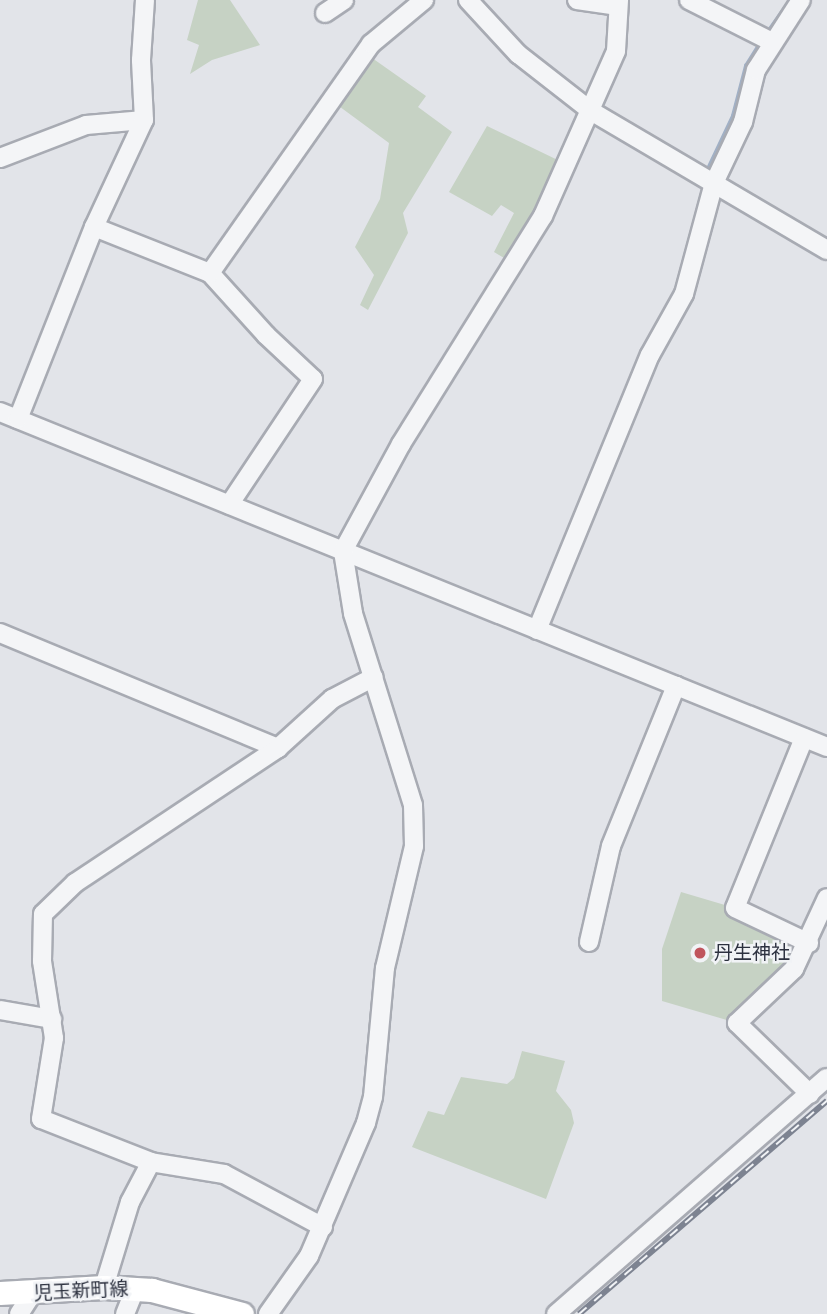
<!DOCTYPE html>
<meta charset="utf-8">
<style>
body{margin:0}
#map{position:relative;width:827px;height:1314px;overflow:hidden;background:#e2e4e9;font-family:"Fira Sans","Noto Sans JP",sans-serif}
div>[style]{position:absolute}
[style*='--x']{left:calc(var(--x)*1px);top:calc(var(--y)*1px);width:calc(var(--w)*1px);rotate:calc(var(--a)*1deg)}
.green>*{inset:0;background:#c6d2c4}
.stream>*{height:3.5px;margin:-1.75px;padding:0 1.75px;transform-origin:1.75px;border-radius:1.75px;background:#a1b0c5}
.roads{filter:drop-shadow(2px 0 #a8abb3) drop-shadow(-2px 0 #a8abb3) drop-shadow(0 2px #a8abb3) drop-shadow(0 -2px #a8abb3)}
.minor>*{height:18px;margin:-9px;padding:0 9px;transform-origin:9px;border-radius:9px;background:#f4f5f7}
.major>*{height:23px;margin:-11.5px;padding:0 11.5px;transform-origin:11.5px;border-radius:11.5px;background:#fff}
.rail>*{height:6px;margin-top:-3px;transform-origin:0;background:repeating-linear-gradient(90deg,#f1f3f6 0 10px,#7d8391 0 20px);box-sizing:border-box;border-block:2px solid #7d8391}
.dots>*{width:19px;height:19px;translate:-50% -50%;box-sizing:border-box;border:4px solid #f1f3f6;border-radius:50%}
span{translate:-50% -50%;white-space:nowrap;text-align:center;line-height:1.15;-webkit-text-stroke:5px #f1f3f6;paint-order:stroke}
.poi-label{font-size:19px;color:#2c313f}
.left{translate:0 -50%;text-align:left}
.street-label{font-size:19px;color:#2c313f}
</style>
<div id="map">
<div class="green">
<div style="clip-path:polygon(198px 0,230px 0,260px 45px,212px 60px,190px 74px,199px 45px,187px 40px)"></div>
<div style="clip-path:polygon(365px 53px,426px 96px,418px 107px,452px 132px,403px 213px,408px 233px,368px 310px,360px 305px,374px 275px,355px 247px,380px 199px,389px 143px,332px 101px)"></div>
<div style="clip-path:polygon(487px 126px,568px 165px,514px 264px,494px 252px,514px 213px,501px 205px,492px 216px,449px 192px)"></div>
<div style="clip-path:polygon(681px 892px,735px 908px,809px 943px,737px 1023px,662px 1001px,662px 949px)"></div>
<div style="clip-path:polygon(522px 1051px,565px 1061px,556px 1091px,571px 1110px,574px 1123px,546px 1199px,412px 1147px,428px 1111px,444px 1115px,461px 1077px,507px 1084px,514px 1078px)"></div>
</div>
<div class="stream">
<div style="--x:770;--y:29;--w:35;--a:-55"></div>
<div style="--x:708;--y:169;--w:59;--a:-64.7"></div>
<div style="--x:733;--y:116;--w:52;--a:-75.4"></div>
<div style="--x:746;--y:66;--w:22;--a:-58"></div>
</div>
<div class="roads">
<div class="minor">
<div style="--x:468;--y:0;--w:74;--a:47.2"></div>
<div style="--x:518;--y:54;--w:93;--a:38"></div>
<div style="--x:591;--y:111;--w:274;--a:30.5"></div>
<div style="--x:577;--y:0;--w:40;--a:8.5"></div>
<div style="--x:689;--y:0;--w:93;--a:26.8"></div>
<div style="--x:325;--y:13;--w:23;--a:-34"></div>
<div style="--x:0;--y:158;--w:92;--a:-21"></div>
<div style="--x:86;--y:125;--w:58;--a:-4.9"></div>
<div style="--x:94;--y:227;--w:125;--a:21.6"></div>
<div style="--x:210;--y:273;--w:84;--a:47.9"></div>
<div style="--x:266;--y:335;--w:64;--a:43.1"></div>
<div style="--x:313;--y:379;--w:151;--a:123.7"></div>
<div style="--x:210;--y:273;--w:280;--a:-54.9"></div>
<div style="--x:371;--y:44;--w:69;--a:-39.7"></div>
<div style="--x:0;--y:412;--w:892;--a:22.05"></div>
<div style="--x:18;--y:419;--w:206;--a:-68.4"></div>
<div style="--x:94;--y:227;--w:118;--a:-65"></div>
<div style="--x:144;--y:120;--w:60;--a:-92.9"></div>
<div style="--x:141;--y:60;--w:60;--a:-86.2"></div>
<div style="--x:537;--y:630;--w:297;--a:-67.7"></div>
<div style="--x:650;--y:355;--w:70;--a:-60.9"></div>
<div style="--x:684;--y:294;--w:115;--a:-74.9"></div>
<div style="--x:714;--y:183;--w:68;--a:-64.6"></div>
<div style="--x:743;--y:122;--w:54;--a:-76"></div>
<div style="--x:756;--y:70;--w:83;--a:-57.3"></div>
<div style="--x:0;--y:633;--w:301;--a:22.5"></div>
<div style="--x:804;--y:738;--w:183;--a:112.1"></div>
<div style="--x:735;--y:908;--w:82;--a:25.3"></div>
<div style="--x:589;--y:942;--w:98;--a:-77.1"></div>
<div style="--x:611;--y:846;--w:173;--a:-67.9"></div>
<div style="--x:0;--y:1010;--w:53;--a:9.8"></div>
<div style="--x:810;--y:1094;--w:102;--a:-135.8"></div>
<div style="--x:737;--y:1023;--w:79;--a:-43.5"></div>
<div style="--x:794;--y:969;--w:78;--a:-65.1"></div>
<div style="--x:323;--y:1227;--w:112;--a:-151.8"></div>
<div style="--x:224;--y:1174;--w:74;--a:-170.7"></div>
<div style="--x:151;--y:1162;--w:118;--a:-158.6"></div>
<div style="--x:41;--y:1119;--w:82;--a:-80.9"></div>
<div style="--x:54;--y:1038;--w:78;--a:-98.9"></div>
<div style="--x:42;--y:961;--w:47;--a:-88.8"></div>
<div style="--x:43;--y:914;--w:45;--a:-44.1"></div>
<div style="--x:75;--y:883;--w:244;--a:-33.6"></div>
<div style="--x:278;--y:748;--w:73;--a:-42.2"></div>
<div style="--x:332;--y:699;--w:47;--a:-27.6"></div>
<div style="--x:104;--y:1287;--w:89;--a:-73"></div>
<div style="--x:130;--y:1202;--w:45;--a:-62.3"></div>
<div style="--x:19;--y:1314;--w:24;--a:-57"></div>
<div style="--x:125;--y:1314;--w:27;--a:-68"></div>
<div style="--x:268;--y:1314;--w:71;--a:-54.7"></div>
<div style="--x:309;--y:1256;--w:145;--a:-66.8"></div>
<div style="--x:366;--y:1123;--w:27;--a:-75"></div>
<div style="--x:373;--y:1097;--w:130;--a:-84.7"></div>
<div style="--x:385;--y:968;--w:125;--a:-76.6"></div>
<div style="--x:414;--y:846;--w:41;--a:-91.4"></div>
<div style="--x:413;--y:805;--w:201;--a:-107.4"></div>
<div style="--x:353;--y:613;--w:63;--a:-99.2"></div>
<div style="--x:343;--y:551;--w:122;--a:-61.5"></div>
<div style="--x:401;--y:444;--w:269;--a:-58.1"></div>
<div style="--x:543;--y:216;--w:180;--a:-66.1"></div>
<div style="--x:616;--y:51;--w:51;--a:-86.6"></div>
<div style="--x:556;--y:1314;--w:359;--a:-41.1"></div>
</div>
<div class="major">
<div style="--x:0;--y:1293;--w:104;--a:-3.3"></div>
<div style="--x:104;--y:1287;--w:48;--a:3.6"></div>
<div style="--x:152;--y:1290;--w:93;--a:14.9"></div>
</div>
</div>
<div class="rail">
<div style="--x:579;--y:1314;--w:327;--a:-40.7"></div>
</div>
<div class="dots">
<div style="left:700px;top:953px;background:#c0555d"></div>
</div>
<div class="poi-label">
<span class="left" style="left:714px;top:953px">丹生神社</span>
</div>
<div class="street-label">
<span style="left:81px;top:1291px;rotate:-3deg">児玉新町線</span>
</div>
</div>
